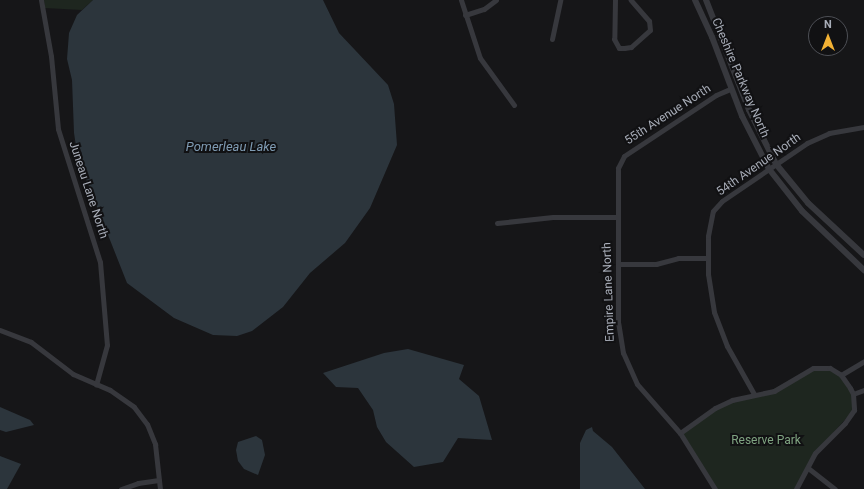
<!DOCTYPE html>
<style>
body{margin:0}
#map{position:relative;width:864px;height:489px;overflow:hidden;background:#161618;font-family:Roboto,sans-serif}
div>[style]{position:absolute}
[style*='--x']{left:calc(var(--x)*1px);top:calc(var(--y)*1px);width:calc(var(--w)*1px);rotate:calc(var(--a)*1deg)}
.green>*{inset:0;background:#1e261f}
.water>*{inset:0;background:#2c353c}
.minor>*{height:5px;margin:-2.5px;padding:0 2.5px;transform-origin:2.5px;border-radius:2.5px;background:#37383d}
.tertiary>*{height:6px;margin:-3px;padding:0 3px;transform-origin:3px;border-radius:3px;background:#37383d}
span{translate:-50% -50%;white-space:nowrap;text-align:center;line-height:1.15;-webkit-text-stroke:4px #111113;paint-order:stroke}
.street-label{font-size:12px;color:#a8adb8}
.park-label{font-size:12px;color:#7fa381}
.water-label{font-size:13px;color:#7f9bb3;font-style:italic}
.north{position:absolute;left:808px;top:16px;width:40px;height:40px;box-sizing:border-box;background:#111113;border:1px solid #4d4f55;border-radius:50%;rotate:0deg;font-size:11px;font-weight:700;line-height:16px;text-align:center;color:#a8adb8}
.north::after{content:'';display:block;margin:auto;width:14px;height:18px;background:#f2b134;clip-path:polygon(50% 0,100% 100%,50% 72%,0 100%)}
</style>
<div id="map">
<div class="green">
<div style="clip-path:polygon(44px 0,93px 0,82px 10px,45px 8px)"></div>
<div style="clip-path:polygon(822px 367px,838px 373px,850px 388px,854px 410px,818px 449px,796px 489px,715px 489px,680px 433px,732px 400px,768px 392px,805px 372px)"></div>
</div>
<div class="water">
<div style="clip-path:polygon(93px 0,323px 0,339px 33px,388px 85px,394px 104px,397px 145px,370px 208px,345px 243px,310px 273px,283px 307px,252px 331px,237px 336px,213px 335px,174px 318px,127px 283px,78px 159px,74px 133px,72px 80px,67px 59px,69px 33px,77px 15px)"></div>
<div style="clip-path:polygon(408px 349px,464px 365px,459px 379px,479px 396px,492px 440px,458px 438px,443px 462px,414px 467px,386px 442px,377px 427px,373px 410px,358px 388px,336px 387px,323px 373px,384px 353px)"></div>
<div style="clip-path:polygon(0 407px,30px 420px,34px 425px,6px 432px,0 430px)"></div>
<div style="clip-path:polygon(592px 427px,593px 431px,612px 447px,645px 489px,580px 489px,580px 443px,586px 430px)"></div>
<div style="clip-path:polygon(256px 436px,262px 440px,265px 455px,258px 475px,244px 469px,238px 461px,236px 450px,238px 442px)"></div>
<div style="clip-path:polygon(0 456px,21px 464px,7px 489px,0 489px)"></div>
</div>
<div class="minor">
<div style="--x:41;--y:0;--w:57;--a:79.9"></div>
<div style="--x:51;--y:56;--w:73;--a:84.5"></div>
<div style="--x:58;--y:129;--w:139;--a:72.5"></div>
<div style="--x:100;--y:262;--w:83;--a:85.2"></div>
<div style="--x:107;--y:345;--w:41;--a:105.4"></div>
<div style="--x:461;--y:0;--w:61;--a:71.9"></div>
<div style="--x:480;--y:58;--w:58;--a:54.1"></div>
<div style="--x:615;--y:0;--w:39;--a:91"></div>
<div style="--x:614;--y:39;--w:10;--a:61"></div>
<div style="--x:619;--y:48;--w:5;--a:0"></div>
<div style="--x:624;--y:48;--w:7;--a:-8"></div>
<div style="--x:631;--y:47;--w:25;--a:-42"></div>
<div style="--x:650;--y:30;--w:9;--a:-96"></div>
<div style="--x:649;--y:21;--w:28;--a:-131"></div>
<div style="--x:465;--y:15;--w:20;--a:-18"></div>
<div style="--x:484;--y:9;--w:15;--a:-37"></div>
<div style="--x:552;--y:39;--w:40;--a:-78"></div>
<div style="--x:497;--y:223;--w:56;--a:-6.1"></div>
<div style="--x:553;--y:217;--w:64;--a:0"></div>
<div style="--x:618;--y:264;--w:38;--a:0"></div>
<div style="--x:656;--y:264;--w:23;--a:-15"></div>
<div style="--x:678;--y:258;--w:29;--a:0"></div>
<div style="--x:0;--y:330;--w:33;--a:21"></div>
<div style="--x:31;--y:342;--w:53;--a:37.3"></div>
<div style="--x:73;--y:374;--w:40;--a:23.4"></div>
<div style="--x:110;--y:390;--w:29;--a:35"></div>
<div style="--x:134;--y:407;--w:21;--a:53"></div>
<div style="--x:147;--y:424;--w:22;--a:68"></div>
<div style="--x:155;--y:444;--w:45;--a:83.7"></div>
<div style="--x:841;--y:375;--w:27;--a:-31"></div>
<div style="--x:754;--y:394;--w:55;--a:-119.4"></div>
<div style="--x:727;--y:346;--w:36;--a:-111"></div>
<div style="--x:714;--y:312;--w:38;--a:-99"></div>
<div style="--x:708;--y:274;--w:38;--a:-90"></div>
<div style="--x:708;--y:236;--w:25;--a:-79"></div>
<div style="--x:713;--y:211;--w:13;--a:-48"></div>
<div style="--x:722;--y:201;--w:103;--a:-34.3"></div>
<div style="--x:807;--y:143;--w:24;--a:-24"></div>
<div style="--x:829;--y:133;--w:36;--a:-10"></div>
<div style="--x:853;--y:394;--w:12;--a:-20"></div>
<div style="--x:680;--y:433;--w:43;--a:-35.5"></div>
<div style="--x:715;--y:408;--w:19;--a:-25"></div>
<div style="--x:732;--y:400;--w:43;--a:-12.1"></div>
<div style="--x:774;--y:391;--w:45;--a:-30.5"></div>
<div style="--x:813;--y:368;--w:17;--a:0"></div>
<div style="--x:830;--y:368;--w:13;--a:32"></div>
<div style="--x:841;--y:375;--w:16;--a:55"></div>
<div style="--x:850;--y:388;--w:7;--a:63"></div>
<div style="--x:853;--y:394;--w:16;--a:86"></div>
<div style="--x:854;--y:410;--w:16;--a:125"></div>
<div style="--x:845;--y:423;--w:42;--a:135"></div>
<div style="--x:815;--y:453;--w:41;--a:117.8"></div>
<div style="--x:808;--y:468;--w:34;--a:38"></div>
<div style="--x:121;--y:489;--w:18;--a:-19"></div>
<div style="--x:138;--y:483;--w:21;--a:-8"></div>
<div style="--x:715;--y:489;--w:66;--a:-122"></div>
<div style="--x:680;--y:433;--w:65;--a:-131.3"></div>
<div style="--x:637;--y:384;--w:34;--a:-114"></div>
<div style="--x:623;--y:353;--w:30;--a:-99"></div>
<div style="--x:618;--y:323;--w:155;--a:-90"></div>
<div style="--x:618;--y:168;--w:13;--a:-63"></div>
<div style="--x:624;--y:156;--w:110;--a:-33.5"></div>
<div style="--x:716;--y:95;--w:15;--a:-23"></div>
</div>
<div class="tertiary">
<div style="--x:695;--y:0;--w:41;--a:65.3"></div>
<div style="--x:712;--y:37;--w:85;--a:69.2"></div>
<div style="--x:742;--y:116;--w:59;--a:63"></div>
<div style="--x:769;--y:169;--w:53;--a:51.8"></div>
<div style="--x:802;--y:211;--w:86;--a:43.6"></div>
<div style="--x:706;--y:0;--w:118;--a:68.6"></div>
<div style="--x:749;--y:110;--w:60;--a:63.4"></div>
<div style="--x:776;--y:164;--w:50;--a:50.6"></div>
<div style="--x:808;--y:203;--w:76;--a:42.9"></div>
</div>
<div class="street-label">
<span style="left:740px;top:78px;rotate:67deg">Cheshire Parkway North</span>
<span style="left:668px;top:115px;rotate:-33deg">55th Avenue North</span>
<span style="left:759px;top:165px;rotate:-35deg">54th Avenue North</span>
<span style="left:88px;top:190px;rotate:72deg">Juneau Lane North</span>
<span style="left:609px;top:292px;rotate:-92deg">Empire Lane North</span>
</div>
<div class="park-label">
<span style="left:766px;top:441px">Reserve Park</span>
</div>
<div class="water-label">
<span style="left:231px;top:147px">Pomerleau Lake</span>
</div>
<div class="north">N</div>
</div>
